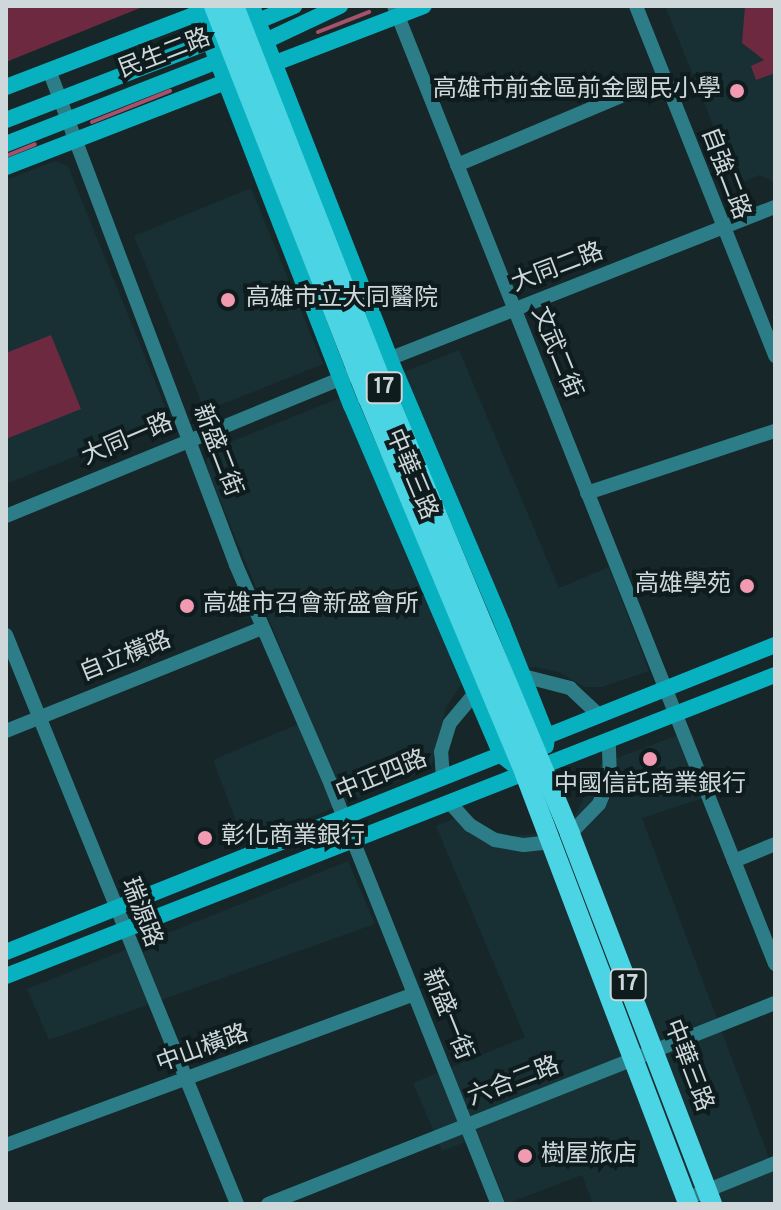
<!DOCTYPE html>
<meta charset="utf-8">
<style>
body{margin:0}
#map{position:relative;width:781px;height:1210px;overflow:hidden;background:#172628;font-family:Overpass,"Noto Sans TC",sans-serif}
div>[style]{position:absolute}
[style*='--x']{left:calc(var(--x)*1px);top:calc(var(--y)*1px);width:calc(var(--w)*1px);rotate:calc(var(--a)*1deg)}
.built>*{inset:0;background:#183034}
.green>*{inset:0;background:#6c293f}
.stream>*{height:4px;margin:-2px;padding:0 2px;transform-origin:2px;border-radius:2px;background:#a6526c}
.street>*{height:14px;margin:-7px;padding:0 7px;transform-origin:7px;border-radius:7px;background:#2c7d87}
.secondary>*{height:16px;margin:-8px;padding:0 8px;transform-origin:8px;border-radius:8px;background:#07b1c0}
.primary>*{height:20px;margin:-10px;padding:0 10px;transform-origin:10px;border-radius:10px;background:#4ad4e4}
.dots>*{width:22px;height:22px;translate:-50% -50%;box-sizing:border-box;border:4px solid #0e1c1e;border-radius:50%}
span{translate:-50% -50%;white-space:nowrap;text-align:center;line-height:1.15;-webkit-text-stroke:8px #0e1c1e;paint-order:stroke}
.shield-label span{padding:2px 6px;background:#0e1c1e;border:2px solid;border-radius:6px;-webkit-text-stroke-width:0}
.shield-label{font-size:22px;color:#ced7d9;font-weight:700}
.street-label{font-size:24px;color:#ced7d9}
.poi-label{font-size:24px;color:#ced7d9}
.right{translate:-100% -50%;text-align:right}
.left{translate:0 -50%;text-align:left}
.frame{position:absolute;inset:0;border:8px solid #ced7d9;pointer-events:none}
</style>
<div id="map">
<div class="built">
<div style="clip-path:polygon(665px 6px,775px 6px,775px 183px,760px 175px,737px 184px)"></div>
<div style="clip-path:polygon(55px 161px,68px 166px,170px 419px,6px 484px,6px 180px)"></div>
<div style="clip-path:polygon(251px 188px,323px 364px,205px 411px,134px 236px)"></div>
<div style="clip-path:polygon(459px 350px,559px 588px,609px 567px,649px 671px,602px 687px,584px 687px,559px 672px,535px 667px,463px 682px,446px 707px,431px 768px,245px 844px,213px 760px,310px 719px,206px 466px,208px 451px)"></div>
<div style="clip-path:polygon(681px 734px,703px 798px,642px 818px,775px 1174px,775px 1204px,593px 1204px,582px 1175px,506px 1204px,479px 1137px,442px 1151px,413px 1083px,525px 1037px,436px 826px,455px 818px,510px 836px,542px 833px,575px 815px,601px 764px)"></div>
<div style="clip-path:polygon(348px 861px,375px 924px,49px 1040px,27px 989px)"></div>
</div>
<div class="green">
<div style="clip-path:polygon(6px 6px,145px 6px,6px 62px)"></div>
<div style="clip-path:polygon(745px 6px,775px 6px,775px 73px,756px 80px,751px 66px,764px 60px,742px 43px)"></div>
<div style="clip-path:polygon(51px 335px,81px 409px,6px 439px,6px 353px)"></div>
</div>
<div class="stream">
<div style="--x:318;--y:32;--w:55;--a:-21.4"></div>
<div style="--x:92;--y:122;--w:84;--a:-21.7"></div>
<div style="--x:6;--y:156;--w:31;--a:-22"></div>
</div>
<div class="street">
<div style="--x:394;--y:6;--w:1031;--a:68.31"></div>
<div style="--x:636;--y:6;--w:377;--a:68.3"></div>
<div style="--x:49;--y:70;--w:529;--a:69.3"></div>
<div style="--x:236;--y:565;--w:240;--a:66.6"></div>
<div style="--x:331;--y:785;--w:451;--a:68.3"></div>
<div style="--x:457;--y:165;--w:225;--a:-22.8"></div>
<div style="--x:381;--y:362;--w:423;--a:-21.5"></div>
<div style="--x:587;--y:493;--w:198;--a:-18.3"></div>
<div style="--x:6;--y:516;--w:372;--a:-22.3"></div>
<div style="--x:6;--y:635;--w:614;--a:67.9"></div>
<div style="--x:523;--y:676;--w:49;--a:14.3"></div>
<div style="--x:570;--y:688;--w:40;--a:43"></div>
<div style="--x:6;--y:731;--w:276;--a:-21.9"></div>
<div style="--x:443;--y:778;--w:26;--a:-94"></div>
<div style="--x:441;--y:752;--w:30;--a:-73"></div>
<div style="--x:450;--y:723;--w:40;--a:-50"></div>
<div style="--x:450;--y:803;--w:30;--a:48"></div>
<div style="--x:470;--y:825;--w:29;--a:31"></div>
<div style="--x:495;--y:840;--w:29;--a:10"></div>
<div style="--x:524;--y:845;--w:28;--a:-6"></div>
<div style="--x:570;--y:834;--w:42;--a:-46"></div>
<div style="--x:599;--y:804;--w:28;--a:-67"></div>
<div style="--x:610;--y:778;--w:37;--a:-92"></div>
<div style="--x:734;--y:861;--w:44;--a:-22.5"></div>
<div style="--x:6;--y:1145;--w:435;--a:-20.3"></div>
<div style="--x:686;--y:1199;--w:96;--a:-22"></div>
<div style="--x:268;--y:1204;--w:545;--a:-21.63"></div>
</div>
<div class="secondary">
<div style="--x:196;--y:6;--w:428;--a:68.8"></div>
<div style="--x:351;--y:405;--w:381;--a:66.8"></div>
<div style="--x:501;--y:755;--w:29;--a:38"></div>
<div style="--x:252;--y:6;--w:379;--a:68.6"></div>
<div style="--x:390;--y:359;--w:287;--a:67"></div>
<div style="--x:502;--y:623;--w:122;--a:68.3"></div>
<div style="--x:547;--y:736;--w:10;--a:96"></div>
<div style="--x:251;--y:24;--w:47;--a:-22.7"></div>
<div style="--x:257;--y:45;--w:92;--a:-25.2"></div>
<div style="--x:265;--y:67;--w:170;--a:-21"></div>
<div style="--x:6;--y:87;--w:215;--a:-21"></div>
<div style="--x:6;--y:120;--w:228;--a:-21.1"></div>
<div style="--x:6;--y:144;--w:238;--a:-21.4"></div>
<div style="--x:6;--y:167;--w:247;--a:-21.2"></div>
<div style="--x:6;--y:952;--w:828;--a:-21.76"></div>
<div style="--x:6;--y:976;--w:826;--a:-21.38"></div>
</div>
<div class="primary">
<div style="--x:214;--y:6;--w:421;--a:68.6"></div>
<div style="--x:368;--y:398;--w:407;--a:67.3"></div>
<div style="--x:525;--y:774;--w:460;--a:69.2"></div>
<div style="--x:234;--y:6;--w:414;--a:68.6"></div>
<div style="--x:385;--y:391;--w:480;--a:67.3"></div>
<div style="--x:570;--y:834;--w:396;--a:69"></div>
</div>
<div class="dots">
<div style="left:737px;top:91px;background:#f19ab2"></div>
<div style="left:228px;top:300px;background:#f19ab2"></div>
<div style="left:747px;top:586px;background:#f19ab2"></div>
<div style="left:187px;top:606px;background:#f19ab2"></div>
<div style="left:650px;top:759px;background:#f19ab2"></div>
<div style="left:205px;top:838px;background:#f19ab2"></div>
<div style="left:525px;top:1156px;background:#f19ab2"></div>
</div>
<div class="shield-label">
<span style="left:384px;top:388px">17</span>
<span style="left:628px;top:985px">17</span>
</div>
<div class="street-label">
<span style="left:165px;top:55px;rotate:-21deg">民生二路</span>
<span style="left:724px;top:174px;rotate:69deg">自強二路</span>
<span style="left:558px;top:269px;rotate:-21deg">大同二路</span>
<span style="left:555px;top:353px;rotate:68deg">文武二街</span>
<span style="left:128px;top:441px;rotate:-23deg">大同一路</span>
<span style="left:216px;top:451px;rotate:69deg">新盛二街</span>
<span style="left:410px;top:475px;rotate:67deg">中華三路</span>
<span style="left:126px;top:658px;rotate:-22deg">自立橫路</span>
<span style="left:382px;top:777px;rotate:-22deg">中正四路</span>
<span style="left:140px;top:913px;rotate:69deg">瑞源路</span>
<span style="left:446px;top:1015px;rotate:68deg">新盛一街</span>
<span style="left:203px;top:1050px;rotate:-20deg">中山橫路</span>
<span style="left:687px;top:1066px;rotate:69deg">中華三路</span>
<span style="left:514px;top:1083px;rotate:-21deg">六合二路</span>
</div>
<div class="poi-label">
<span class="right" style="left:721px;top:91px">高雄市前金區前金國民小學</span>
<span class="left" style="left:246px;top:300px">高雄市立大同醫院</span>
<span class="right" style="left:731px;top:586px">高雄學苑</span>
<span class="left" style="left:203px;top:606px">高雄市召會新盛會所</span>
<span style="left:650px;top:786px">中國信託商業銀行</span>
<span class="left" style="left:221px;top:838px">彰化商業銀行</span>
<span class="left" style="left:541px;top:1156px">樹屋旅店</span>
</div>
<div class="frame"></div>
</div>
